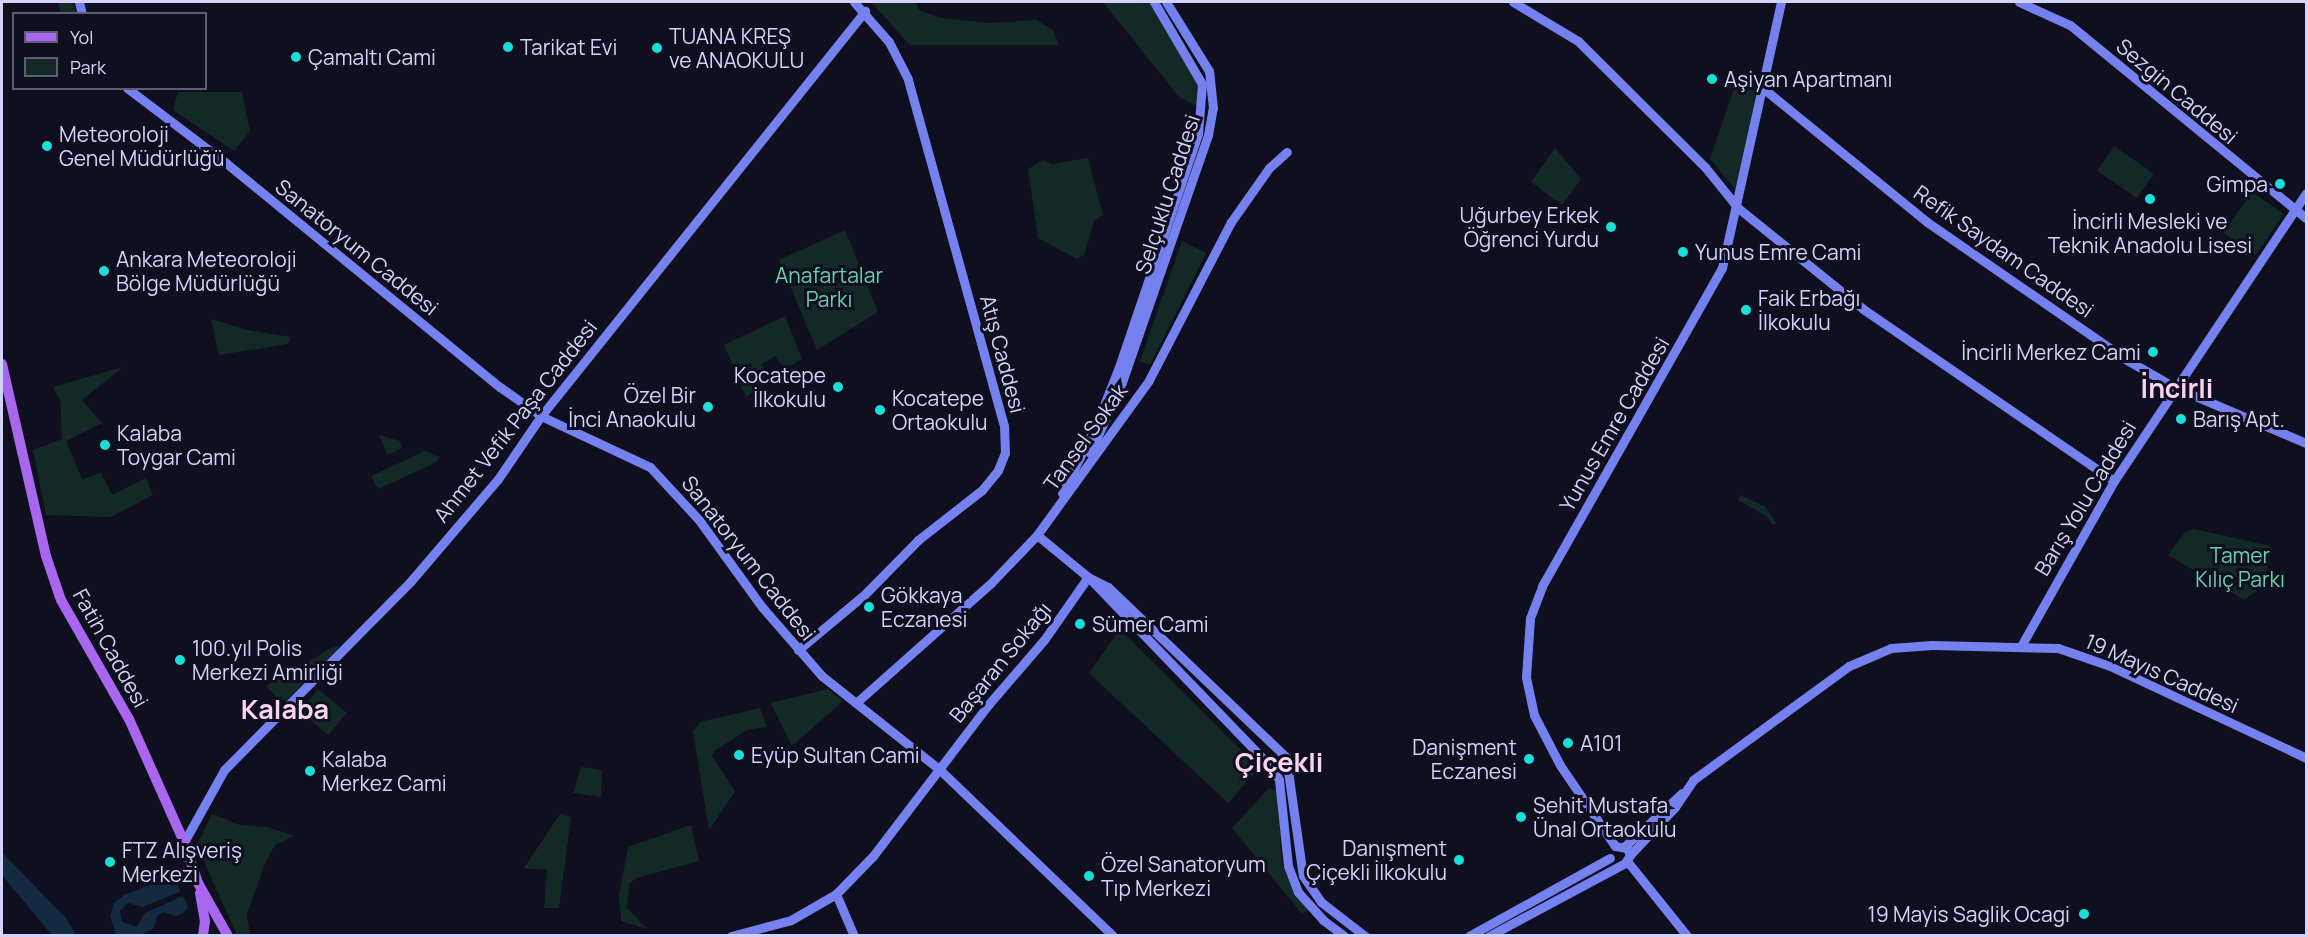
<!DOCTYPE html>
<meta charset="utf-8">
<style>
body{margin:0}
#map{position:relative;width:2308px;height:937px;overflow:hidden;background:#100f1f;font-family:Manrope,sans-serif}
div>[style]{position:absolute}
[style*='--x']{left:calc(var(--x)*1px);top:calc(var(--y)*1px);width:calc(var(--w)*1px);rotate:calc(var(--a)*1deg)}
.green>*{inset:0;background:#132925}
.water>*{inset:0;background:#132a40}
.pier>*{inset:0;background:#100f1f}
.secondary>*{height:9px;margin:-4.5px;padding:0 4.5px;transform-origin:4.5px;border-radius:4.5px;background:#7581ef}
.primary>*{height:10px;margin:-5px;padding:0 5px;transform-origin:5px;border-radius:5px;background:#a966ee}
.dots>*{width:16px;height:16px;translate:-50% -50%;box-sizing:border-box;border:3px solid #100f1f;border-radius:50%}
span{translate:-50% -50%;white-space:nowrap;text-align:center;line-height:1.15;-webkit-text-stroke:6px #100f1f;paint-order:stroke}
.poi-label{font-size:21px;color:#d3d3fa}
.left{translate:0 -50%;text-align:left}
.right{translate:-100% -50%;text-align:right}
.street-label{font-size:21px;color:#d3d3fa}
.park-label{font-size:21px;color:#67d1a9}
.district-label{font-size:27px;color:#fad5f1;font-weight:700}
.frame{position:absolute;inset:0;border:3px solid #d3d3fa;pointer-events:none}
.legend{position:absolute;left:12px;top:12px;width:195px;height:78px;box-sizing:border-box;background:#100f1f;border:2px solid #5e5d77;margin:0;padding:8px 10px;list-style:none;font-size:18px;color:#d3d3fa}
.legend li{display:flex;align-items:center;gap:12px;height:30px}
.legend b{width:30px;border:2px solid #5e5d77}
</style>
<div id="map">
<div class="green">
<div style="clip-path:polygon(58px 2px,73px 2px,77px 13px,61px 13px)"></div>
<div style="clip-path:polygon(871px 2px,915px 2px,919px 10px,941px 18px,988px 23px,1037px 20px,1053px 30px,1059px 45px,910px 45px)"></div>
<div style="clip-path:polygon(1103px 2px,1153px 2px,1197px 76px,1201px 108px,1179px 97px)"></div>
<div style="clip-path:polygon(1739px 74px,1761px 92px,1739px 194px,1710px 159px)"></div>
<div style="clip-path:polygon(178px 92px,242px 92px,250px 131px,234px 151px,173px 110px)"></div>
<div style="clip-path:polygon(2114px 146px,2154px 174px,2137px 198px,2097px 171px)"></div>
<div style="clip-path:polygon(1555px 148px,1581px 179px,1562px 205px,1531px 182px)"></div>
<div style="clip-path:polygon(1088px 158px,1103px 215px,1094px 221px,1084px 255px,1077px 259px,1038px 238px,1028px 169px,1043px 160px,1052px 164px)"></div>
<div style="clip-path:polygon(2252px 192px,2284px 214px,2256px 255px,2223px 233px)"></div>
<div style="clip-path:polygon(845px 230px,878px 312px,817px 350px,779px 260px)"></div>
<div style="clip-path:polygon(1182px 241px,1206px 253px,1150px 365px,1140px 361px)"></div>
<div style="clip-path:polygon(785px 316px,802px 359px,785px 369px,775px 356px,762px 364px,771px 379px,746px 397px,724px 345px)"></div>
<div style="clip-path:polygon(211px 319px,247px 330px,290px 337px,288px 344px,219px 355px)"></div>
<div style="clip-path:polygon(123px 367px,82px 400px,102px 423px,66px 441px,82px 479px,101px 473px,112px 495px,146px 478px,153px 495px,111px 517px,46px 515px,33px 450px,62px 439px,60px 400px,53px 387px)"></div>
<div style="clip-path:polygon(379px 435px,400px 441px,402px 448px,387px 455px)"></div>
<div style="clip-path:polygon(425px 451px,440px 457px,435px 463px,378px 489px,371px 476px)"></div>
<div style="clip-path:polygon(1741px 495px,1766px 507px,1776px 523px,1773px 525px,1766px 516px,1738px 500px)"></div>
<div style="clip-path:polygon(2194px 529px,2271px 546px,2269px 564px,2259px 589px,2244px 600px,2168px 555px,2185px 532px)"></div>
<div style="clip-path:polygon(1120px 629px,1259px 768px,1228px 803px,1089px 673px)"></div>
<div style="clip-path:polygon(335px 646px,340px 647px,287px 700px,280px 701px,266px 686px)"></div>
<div style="clip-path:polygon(318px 689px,347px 713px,328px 735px,300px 711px)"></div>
<div style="clip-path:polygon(828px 689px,843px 701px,792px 746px,771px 703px)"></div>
<div style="clip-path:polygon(760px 708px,767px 727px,747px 730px,714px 751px,712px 756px,735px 791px,709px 830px,693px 731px,700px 722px)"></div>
<div style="clip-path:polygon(581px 767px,602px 770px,601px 797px,573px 793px)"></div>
<div style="clip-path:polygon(1269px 788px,1277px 791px,1282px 866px,1307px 910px,1302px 914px,1232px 828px)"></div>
<div style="clip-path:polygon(212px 814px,240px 825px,268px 827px,294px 836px,275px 845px,266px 861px,247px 914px,250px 935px,237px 935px,197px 846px)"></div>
<div style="clip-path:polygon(560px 814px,571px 817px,559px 908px,544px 908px,547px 870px,524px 868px)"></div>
<div style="clip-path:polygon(691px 825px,699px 861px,636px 878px,629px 884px,627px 908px,647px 929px,621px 921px,619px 896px,628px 847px)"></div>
</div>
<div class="water">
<div style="clip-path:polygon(2px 852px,65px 917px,76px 935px,52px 935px,2px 875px)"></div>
<div style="clip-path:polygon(166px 879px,178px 886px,188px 907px,186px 911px,177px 916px,163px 912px,157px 916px,153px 929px,140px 935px,116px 935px,110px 916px,114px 903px,124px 895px)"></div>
</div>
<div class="pier">
<div style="clip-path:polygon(181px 891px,183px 896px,145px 913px,137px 927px,122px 922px,120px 911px,128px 903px,143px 907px)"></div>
</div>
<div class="secondary">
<div style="--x:79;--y:2;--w:12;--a:76"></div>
<div style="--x:1513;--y:2;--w:76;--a:31"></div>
<div style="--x:1578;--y:41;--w:179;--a:44.8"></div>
<div style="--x:1705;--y:167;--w:53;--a:51.2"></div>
<div style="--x:1738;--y:208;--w:161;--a:38.9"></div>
<div style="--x:1863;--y:309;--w:304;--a:34.4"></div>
<div style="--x:2019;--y:2;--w:56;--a:24.3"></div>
<div style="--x:2070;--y:25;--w:305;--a:39.3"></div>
<div style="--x:127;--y:88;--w:124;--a:37.1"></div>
<div style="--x:226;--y:163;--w:354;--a:39.3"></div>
<div style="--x:500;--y:387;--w:50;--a:35.3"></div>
<div style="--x:541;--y:416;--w:120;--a:25.1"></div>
<div style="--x:650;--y:467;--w:72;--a:47.2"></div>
<div style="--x:699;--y:520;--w:107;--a:54.1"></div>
<div style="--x:762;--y:607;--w:91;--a:49"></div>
<div style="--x:822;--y:676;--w:149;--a:38.5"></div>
<div style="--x:939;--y:769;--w:241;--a:43.8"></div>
<div style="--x:1764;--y:89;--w:210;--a:39.2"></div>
<div style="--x:1927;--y:222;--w:243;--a:34.6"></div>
<div style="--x:2127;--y:360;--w:54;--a:29.9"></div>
<div style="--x:2174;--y:387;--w:143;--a:23"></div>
<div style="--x:1090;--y:453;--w:78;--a:-65.7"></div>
<div style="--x:1122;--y:382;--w:262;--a:-70.8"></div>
<div style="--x:1208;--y:135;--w:27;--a:-80"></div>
<div style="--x:1213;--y:108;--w:37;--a:-96"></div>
<div style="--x:1209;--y:71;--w:81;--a:-121.9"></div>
<div style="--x:1062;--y:493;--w:76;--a:-63.4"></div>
<div style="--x:1096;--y:425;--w:62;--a:-68.4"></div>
<div style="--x:1119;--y:367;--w:246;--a:-71.3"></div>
<div style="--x:1198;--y:134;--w:50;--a:-85.4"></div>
<div style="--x:1202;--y:84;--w:95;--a:-120.3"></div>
<div style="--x:1037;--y:535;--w:66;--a:39.5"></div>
<div style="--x:1088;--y:577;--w:22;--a:27"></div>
<div style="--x:1108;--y:587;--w:246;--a:43.7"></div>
<div style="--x:1286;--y:757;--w:120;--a:81.9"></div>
<div style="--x:1303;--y:876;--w:32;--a:55"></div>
<div style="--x:1321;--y:902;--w:56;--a:37.7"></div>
<div style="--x:1090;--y:579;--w:265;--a:46.1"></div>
<div style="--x:1274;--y:770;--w:11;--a:63"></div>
<div style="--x:1279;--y:780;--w:86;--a:84"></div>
<div style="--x:1288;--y:866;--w:28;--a:69"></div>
<div style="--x:1298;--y:892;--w:38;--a:48"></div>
<div style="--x:1323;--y:920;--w:26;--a:37"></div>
<div style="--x:2021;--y:646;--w:189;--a:-60.6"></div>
<div style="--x:2114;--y:481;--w:346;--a:-56.3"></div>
<div style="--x:798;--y:650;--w:87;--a:-39.9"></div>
<div style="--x:865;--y:594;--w:76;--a:-45.5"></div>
<div style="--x:918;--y:540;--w:81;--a:-38"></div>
<div style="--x:982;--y:490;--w:26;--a:-51"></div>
<div style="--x:998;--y:470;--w:18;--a:-68"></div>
<div style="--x:1005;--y:453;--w:27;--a:-92"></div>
<div style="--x:1004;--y:426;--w:360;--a:-105.5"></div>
<div style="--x:908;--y:79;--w:42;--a:-117.2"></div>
<div style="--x:889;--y:42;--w:53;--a:-131.2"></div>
<div style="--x:857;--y:702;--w:179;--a:-41.6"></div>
<div style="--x:991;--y:583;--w:66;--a:-46.2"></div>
<div style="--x:1037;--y:535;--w:191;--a:-54.1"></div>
<div style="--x:1149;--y:380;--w:178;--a:-62.6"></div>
<div style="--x:1231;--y:222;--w:66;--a:-54.9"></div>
<div style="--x:1269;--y:168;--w:24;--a:-42"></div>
<div style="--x:184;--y:842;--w:82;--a:-60.9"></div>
<div style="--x:224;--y:770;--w:264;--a:-45.3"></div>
<div style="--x:410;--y:582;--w:135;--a:-49.5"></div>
<div style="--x:498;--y:479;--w:76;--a:-55.7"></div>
<div style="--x:541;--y:416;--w:519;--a:-51.34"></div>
<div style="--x:1615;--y:846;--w:98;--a:-124.2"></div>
<div style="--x:1560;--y:765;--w:56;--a:-117.5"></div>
<div style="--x:1534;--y:715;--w:39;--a:-102"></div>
<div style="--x:1526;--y:677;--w:59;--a:-86.1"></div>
<div style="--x:1530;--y:618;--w:34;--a:-69"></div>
<div style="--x:1542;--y:586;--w:365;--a:-60.5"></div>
<div style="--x:1722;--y:268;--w:272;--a:-77.5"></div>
<div style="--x:1625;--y:846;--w:78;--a:-42.9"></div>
<div style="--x:1630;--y:855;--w:66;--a:-46.8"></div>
<div style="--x:1675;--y:807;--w:32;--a:-56"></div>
<div style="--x:1693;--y:780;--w:193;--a:-36.2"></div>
<div style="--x:1849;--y:666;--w:46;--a:-23.2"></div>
<div style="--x:1891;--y:648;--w:41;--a:-4.2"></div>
<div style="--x:1932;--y:645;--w:126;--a:1.4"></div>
<div style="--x:2058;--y:648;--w:55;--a:19.1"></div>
<div style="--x:2110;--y:666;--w:217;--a:25.1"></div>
<div style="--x:1627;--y:861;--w:96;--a:51.3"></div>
<div style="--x:836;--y:894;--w:46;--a:66.8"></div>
<div style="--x:731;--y:936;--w:62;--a:-14.9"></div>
<div style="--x:791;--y:920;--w:52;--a:-30"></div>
<div style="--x:836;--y:894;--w:53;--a:-45.8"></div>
<div style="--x:873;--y:856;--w:190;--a:-52.7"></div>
<div style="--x:988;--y:705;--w:86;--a:-49.3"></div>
<div style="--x:1044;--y:640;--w:77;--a:-55.1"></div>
<div style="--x:1469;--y:936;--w:161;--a:-29"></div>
<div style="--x:1489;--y:936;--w:154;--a:-28.2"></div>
<div style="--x:1625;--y:863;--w:9;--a:-58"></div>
<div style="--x:1630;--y:855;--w:8;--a:-113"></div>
<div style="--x:1627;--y:848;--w:12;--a:-171"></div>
</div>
<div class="primary">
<div style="--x:2;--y:364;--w:197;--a:77.1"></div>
<div style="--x:46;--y:556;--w:46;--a:71.2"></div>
<div style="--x:61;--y:600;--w:137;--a:60.3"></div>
<div style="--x:129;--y:719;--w:135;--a:65.9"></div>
<div style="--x:184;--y:842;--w:43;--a:71.1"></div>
<div style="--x:198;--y:883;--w:61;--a:60.5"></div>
<div style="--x:200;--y:893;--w:28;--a:80"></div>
<div style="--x:205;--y:921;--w:15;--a:98"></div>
</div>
<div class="dots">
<div style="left:508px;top:47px;background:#19dfd9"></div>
<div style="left:657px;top:48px;background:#19dfd9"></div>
<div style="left:296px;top:57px;background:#19dfd9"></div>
<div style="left:1712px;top:79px;background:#19dfd9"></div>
<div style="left:47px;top:146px;background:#19dfd9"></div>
<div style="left:2280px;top:184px;background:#19dfd9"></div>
<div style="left:2150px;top:199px;background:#19dfd9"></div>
<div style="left:1611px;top:227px;background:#19dfd9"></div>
<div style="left:1683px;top:252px;background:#19dfd9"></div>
<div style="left:104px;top:271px;background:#19dfd9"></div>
<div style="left:1746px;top:310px;background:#19dfd9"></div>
<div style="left:2153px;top:352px;background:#19dfd9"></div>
<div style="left:838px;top:387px;background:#19dfd9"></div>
<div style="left:708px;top:407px;background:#19dfd9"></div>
<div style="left:880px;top:410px;background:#19dfd9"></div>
<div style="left:2181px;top:419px;background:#19dfd9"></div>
<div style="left:105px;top:445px;background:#19dfd9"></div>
<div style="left:869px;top:607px;background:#19dfd9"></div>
<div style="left:1080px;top:624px;background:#19dfd9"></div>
<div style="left:180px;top:660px;background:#19dfd9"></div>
<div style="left:1568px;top:743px;background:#19dfd9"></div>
<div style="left:739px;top:755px;background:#19dfd9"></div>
<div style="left:1529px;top:759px;background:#19dfd9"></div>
<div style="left:310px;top:771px;background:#19dfd9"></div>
<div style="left:1521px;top:817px;background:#19dfd9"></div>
<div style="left:1459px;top:860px;background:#19dfd9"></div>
<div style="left:110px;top:862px;background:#19dfd9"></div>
<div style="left:1089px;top:876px;background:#19dfd9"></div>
<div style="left:2084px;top:914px;background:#19dfd9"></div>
</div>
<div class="poi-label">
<span class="left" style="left:669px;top:48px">TUANA KREŞ<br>ve ANAOKULU</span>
<span class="left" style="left:520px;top:47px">Tarikat Evi</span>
<span class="left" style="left:308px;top:57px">Çamaltı Cami</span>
<span class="left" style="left:1724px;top:79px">Aşiyan Apartmanı</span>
<span class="left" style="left:59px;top:146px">Meteoroloji<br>Genel Müdürlüğü</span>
<span class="right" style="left:2268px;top:184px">Gimpa</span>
<span class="right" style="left:1599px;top:227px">Uğurbey Erkek<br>Öğrenci Yurdu</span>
<span style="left:2150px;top:233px">İncirli Mesleki ve<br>Teknik Anadolu Lisesi</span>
<span class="left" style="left:1695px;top:252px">Yunus Emre Cami</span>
<span class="left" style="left:116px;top:271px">Ankara Meteoroloji<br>Bölge Müdürlüğü</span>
<span class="left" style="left:1758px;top:310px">Faik Erbağı<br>İlkokulu</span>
<span class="right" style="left:2141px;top:352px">İncirli Merkez Cami</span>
<span class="right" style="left:826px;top:387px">Kocatepe<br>İlkokulu</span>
<span class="right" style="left:696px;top:407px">Özel Bir<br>İnci Anaokulu</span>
<span class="left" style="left:892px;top:410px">Kocatepe<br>Ortaokulu</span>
<span class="left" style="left:2193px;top:419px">Barış Apt.</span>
<span class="left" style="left:117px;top:445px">Kalaba<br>Toygar Cami</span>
<span class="left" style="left:881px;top:607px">Gökkaya<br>Eczanesi</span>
<span class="left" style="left:1092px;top:624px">Sümer Cami</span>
<span class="left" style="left:192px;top:660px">100.yıl Polis<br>Merkezi Amirliği</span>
<span class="left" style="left:1580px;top:743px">A101</span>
<span class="right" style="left:1517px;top:759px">Danişment<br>Eczanesi</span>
<span class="left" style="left:751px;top:755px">Eyüp Sultan Cami</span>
<span class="left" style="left:322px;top:771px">Kalaba<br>Merkez Cami</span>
<span class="left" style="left:1533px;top:817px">Şehit Mustafa<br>Ünal Ortaokulu</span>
<span class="right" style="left:1447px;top:860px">Danışment<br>Çiçekli İlkokulu</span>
<span class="left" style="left:122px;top:862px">FTZ Alışveriş<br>Merkezi</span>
<span class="left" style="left:1101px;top:876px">Özel Sanatoryum<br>Tıp Merkezi</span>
<span class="right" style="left:2070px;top:914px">19 Mayis Saglik Ocagi</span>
</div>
<div class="street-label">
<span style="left:2177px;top:91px;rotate:40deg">Sezgin Caddesi</span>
<span style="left:1167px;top:194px;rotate:-72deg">Selçuklu Caddesi</span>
<span style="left:357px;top:247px;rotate:39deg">Sanatoryum Caddesi</span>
<span style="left:2004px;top:251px;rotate:35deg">Refik Saydam Caddesi</span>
<span style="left:1003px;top:354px;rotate:75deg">Atış Caddesi</span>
<span style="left:515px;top:421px;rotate:-52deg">Ahmet Vefik Paşa Caddesi</span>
<span style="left:1614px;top:424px;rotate:-60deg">Yunus Emre Caddesi</span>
<span style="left:1085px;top:437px;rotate:-54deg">Tansel Sokak</span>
<span style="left:2085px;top:498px;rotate:-59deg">Barış Yolu Caddesi</span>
<span style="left:749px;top:558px;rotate:52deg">Sanatoryum Caddesi</span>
<span style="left:111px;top:648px;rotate:61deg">Fatih Caddesi</span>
<span style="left:1000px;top:662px;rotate:-51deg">Başaran Sokağı</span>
<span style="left:2162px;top:673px;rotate:24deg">19 Mayıs Caddesi</span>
</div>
<div class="park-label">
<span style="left:829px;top:287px">Anafartalar<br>Parkı</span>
<span style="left:2240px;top:567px">Tamer<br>Kılıç Parkı</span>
</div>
<div class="district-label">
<span style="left:2177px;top:388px">İncirli</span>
<span style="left:285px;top:709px">Kalaba</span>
<span style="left:1279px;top:762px">Çiçekli</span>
</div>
<div class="frame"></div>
<ul class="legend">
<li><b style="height:8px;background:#a966ee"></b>Yol</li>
<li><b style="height:16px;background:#132925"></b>Park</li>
</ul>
</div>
